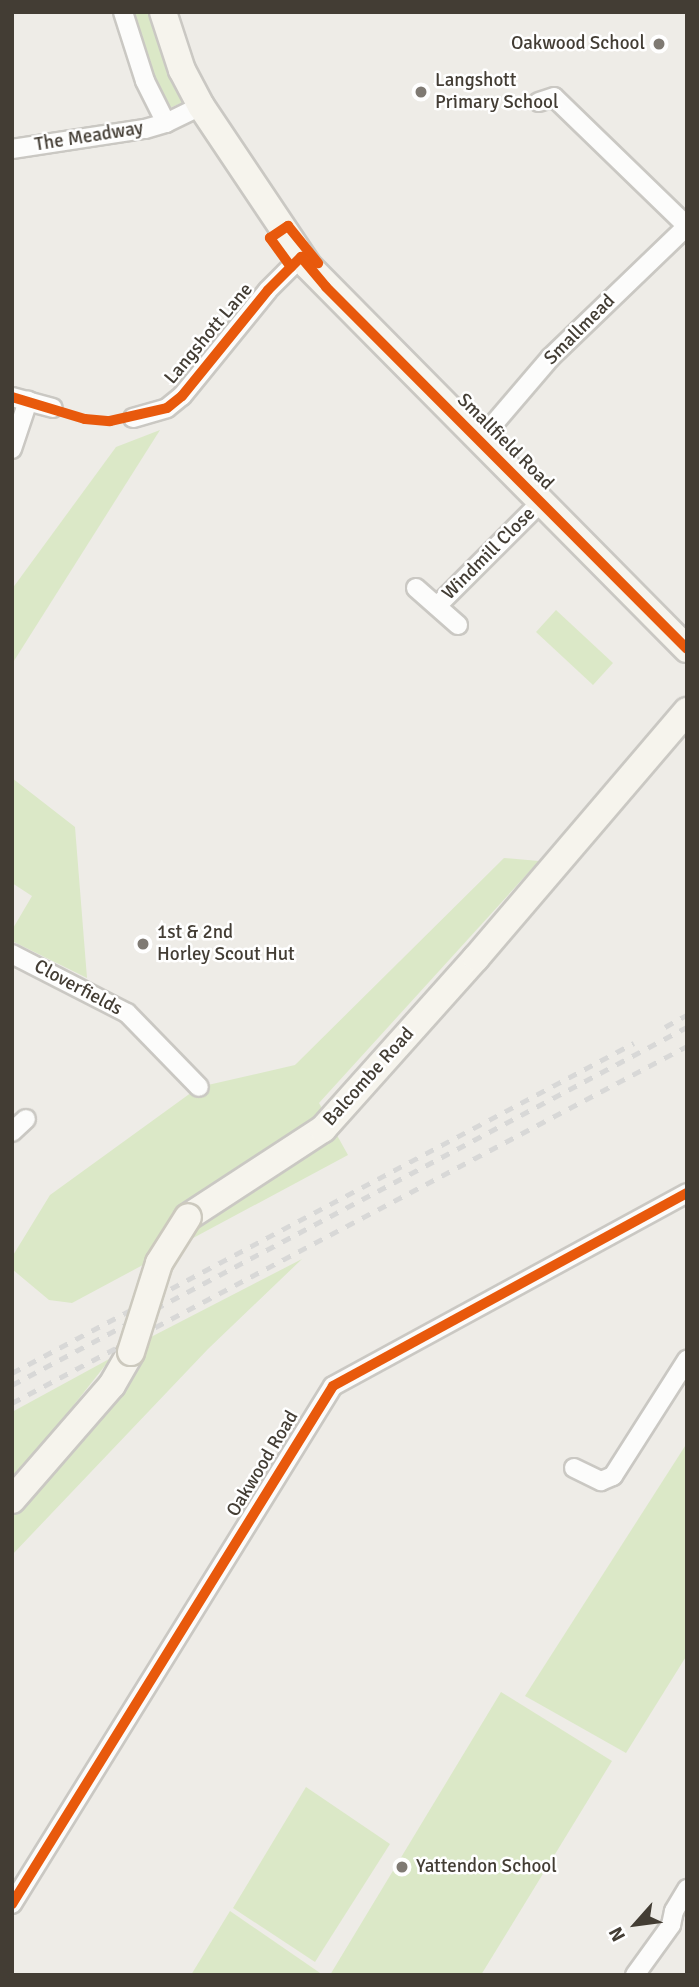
<!DOCTYPE html>
<style>
body{margin:0}
#map{position:relative;width:699px;height:1987px;overflow:hidden;background:#eeece7;font-family:Signika,sans-serif}
div>[style]{position:absolute}
[style*='--x']{left:calc(var(--x)*1px);top:calc(var(--y)*1px);width:calc(var(--w)*1px);rotate:calc(var(--a)*1deg)}
.green>*{inset:0;background:#dbe8c7}
.roads{filter:drop-shadow(2px 0 #cac8c3) drop-shadow(-2px 0 #cac8c3) drop-shadow(0 2px #cac8c3) drop-shadow(0 -2px #cac8c3)}
.street>*{height:18px;margin:-9px;padding:0 9px;transform-origin:9px;border-radius:9px;background:#fcfcfb}
.secondary>*{height:26px;margin:-13px;padding:0 13px;transform-origin:13px;border-radius:13px;background:#f6f4ed}
.rail>*{height:5px;margin-top:-2.5px;transform-origin:0;background:repeating-linear-gradient(90deg,#d8d8d7 0 9px,transparent 0 18px)}
.bridges{filter:drop-shadow(2px 0 #ccc9be) drop-shadow(-2px 0 #ccc9be) drop-shadow(0 2px #ccc9be) drop-shadow(0 -2px #ccc9be)}
.secondary-bridge>*{height:26px;margin:-13px;padding:0 13px;transform-origin:13px;border-radius:13px;background:#f6f4ed}
.cycleway>*{height:10px;margin:-5px;padding:0 5px;transform-origin:5px;border-radius:5px;background:#e8590c}
.dots>*{width:19px;height:19px;translate:-50% -50%;box-sizing:border-box;border:4px solid #fff;border-radius:50%}
span{translate:-50% -50%;white-space:nowrap;text-align:center;line-height:1.15;-webkit-text-stroke:5px #fff;paint-order:stroke}
.poi-label{font-size:19px;color:#433d34}
.right{translate:-100% -50%;text-align:right}
.left{translate:0 -50%;text-align:left}
.street-label{font-size:19px;color:#433d34}
.frame{position:absolute;inset:0;border:14px solid #433d34;pointer-events:none}
.north{position:absolute;left:601px;top:1889px;width:70px;height:70px;-webkit-text-stroke:5px #fff;paint-order:stroke;rotate:242deg;font-size:19px;font-weight:700;line-height:28px;text-align:center;color:#433d34}
.north::after{content:'';display:block;margin:auto;width:24px;height:32px;background:#433d34;clip-path:polygon(50% 0,100% 100%,50% 72%,0 100%)}
</style>
<div id="map">
<div class="green">
<div style="clip-path:polygon(130px 12px,149px 12px,158px 44px,185px 101px,170px 108px,154px 78px)"></div>
<div style="clip-path:polygon(160px 430px,12px 664px,12px 589px,116px 447px)"></div>
<div style="clip-path:polygon(556px 610px,613px 663px,593px 685px,536px 632px)"></div>
<div style="clip-path:polygon(12px 778px,75px 827px,87px 978px,12px 941px,12px 930px,32px 896px,12px 883px)"></div>
<div style="clip-path:polygon(504px 858px,539px 861px,319px 1103px,348px 1155px,72px 1303px,49px 1300px,12px 1269px,12px 1257px,50px 1195px,199px 1087px,295px 1065px)"></div>
<div style="clip-path:polygon(302px 1259px,208px 1349px,12px 1555px,12px 1512px,149px 1338px)"></div>
<div style="clip-path:polygon(111px 1358px,47px 1439px,12px 1479px,12px 1412px)"></div>
<div style="clip-path:polygon(687px 1443px,687px 1655px,626px 1753px,525px 1696px)"></div>
<div style="clip-path:polygon(501px 1692px,612px 1761px,481px 1975px,330px 1975px)"></div>
<div style="clip-path:polygon(306px 1787px,390px 1844px,315px 1962px,233px 1908px)"></div>
<div style="clip-path:polygon(230px 1911px,323px 1975px,191px 1975px)"></div>
</div>
<div class="roads">
<div class="street">
<div style="--x:123;--y:12;--w:72;--a:72.3"></div>
<div style="--x:145;--y:81;--w:47;--a:63.4"></div>
<div style="--x:12;--y:149;--w:134;--a:-8.6"></div>
<div style="--x:145;--y:129;--w:22;--a:-16"></div>
<div style="--x:166;--y:123;--w:39;--a:-26"></div>
<div style="--x:12;--y:397;--w:42;--a:15"></div>
<div style="--x:133;--y:418;--w:35;--a:-16"></div>
<div style="--x:167;--y:408;--w:19;--a:-39"></div>
<div style="--x:182;--y:396;--w:136;--a:-50.9"></div>
<div style="--x:268;--y:290;--w:47;--a:-45"></div>
<div style="--x:480;--y:440;--w:108;--a:-49.5"></div>
<div style="--x:550;--y:358;--w:190;--a:-43.9"></div>
<div style="--x:687;--y:226;--w:185;--a:-135.9"></div>
<div style="--x:554;--y:97;--w:16;--a:162"></div>
<div style="--x:12;--y:449;--w:51;--a:-71.6"></div>
<div style="--x:416;--y:588;--w:56;--a:41.4"></div>
<div style="--x:437;--y:606;--w:147;--a:-45"></div>
<div style="--x:12;--y:954;--w:129;--a:27.2"></div>
<div style="--x:127;--y:1013;--w:103;--a:45.8"></div>
<div style="--x:12;--y:1132;--w:19;--a:-43"></div>
<div style="--x:574;--y:1468;--w:30;--a:26"></div>
<div style="--x:601;--y:1481;--w:13;--a:-23"></div>
<div style="--x:613;--y:1476;--w:138;--a:-57.5"></div>
<div style="--x:12;--y:1904;--w:609;--a:-58.21"></div>
<div style="--x:333;--y:1386;--w:403;--a:-28.6"></div>
<div style="--x:635;--y:1975;--w:62;--a:-54.2"></div>
<div style="--x:671;--y:1925;--w:14;--a:-78"></div>
<div style="--x:674;--y:1911;--w:26;--a:-59"></div>
</div>
<div class="secondary">
<div style="--x:163;--y:12;--w:61;--a:71.9"></div>
<div style="--x:182;--y:70;--w:41;--a:62.2"></div>
<div style="--x:201;--y:106;--w:192;--a:56.2"></div>
<div style="--x:308;--y:266;--w:539;--a:45.3"></div>
<div style="--x:188;--y:1217;--w:161;--a:-33.1"></div>
<div style="--x:323;--y:1129;--w:229;--a:-48.2"></div>
<div style="--x:476;--y:958;--w:325;--a:-49.5"></div>
<div style="--x:12;--y:1500;--w:152;--a:-49"></div>
<div style="--x:112;--y:1385;--w:38;--a:-60"></div>
</div>
</div>
<div class="rail">
<div style="--x:665;--y:1027;--w:25;--a:-29"></div>
<div style="--x:12;--y:1373;--w:704;--a:-27.95"></div>
<div style="--x:12;--y:1385;--w:764;--a:-27.94"></div>
<div style="--x:12;--y:1403;--w:764;--a:-27.87"></div>
</div>
<div class="bridges">
<div class="secondary-bridge">
<div style="--x:131;--y:1352;--w:93;--a:-72.5"></div>
<div style="--x:159;--y:1263;--w:54;--a:-57.8"></div>
</div>
</div>
<div class="cycleway">
<div style="--x:291;--y:267;--w:36;--a:-126"></div>
<div style="--x:270;--y:238;--w:22;--a:-34"></div>
<div style="--x:288;--y:226;--w:48;--a:51"></div>
<div style="--x:12;--y:397;--w:76;--a:16.8"></div>
<div style="--x:85;--y:419;--w:25;--a:5"></div>
<div style="--x:110;--y:421;--w:58;--a:-12.8"></div>
<div style="--x:167;--y:408;--w:19;--a:-39"></div>
<div style="--x:182;--y:396;--w:136;--a:-50.9"></div>
<div style="--x:268;--y:290;--w:47;--a:-45"></div>
<div style="--x:301;--y:257;--w:39;--a:50"></div>
<div style="--x:326;--y:287;--w:511;--a:45.08"></div>
<div style="--x:12;--y:1904;--w:609;--a:-58.21"></div>
<div style="--x:333;--y:1386;--w:403;--a:-28.6"></div>
</div>
<div class="dots">
<div style="left:659px;top:44px;background:#7f7a73"></div>
<div style="left:421px;top:92px;background:#7f7a73"></div>
<div style="left:143px;top:944px;background:#7f7a73"></div>
<div style="left:402px;top:1867px;background:#7f7a73"></div>
</div>
<div class="poi-label">
<span class="right" style="left:645px;top:44px">Oakwood School</span>
<span class="left" style="left:435px;top:92px">Langshott<br>Primary School</span>
<span class="left" style="left:157px;top:944px">1st &amp; 2nd<br>Horley Scout Hut</span>
<span class="left" style="left:416px;top:1867px">Yattendon School</span>
</div>
<div class="street-label">
<span style="left:89px;top:137px;rotate:-9deg">The Meadway</span>
<span style="left:580px;top:330px;rotate:-45deg">Smallmead</span>
<span style="left:209px;top:334px;rotate:-50deg">Langshott Lane</span>
<span style="left:505px;top:442px;rotate:45deg">Smallfield Road</span>
<span style="left:489px;top:554px;rotate:-45deg">Windmill Close</span>
<span style="left:78px;top:988px;rotate:28deg">Cloverfields</span>
<span style="left:369px;top:1077px;rotate:-48deg">Balcombe Road</span>
<span style="left:263px;top:1464px;rotate:-59deg">Oakwood Road</span>
</div>
<div class="frame"></div>
<div class="north">N</div>
</div>
